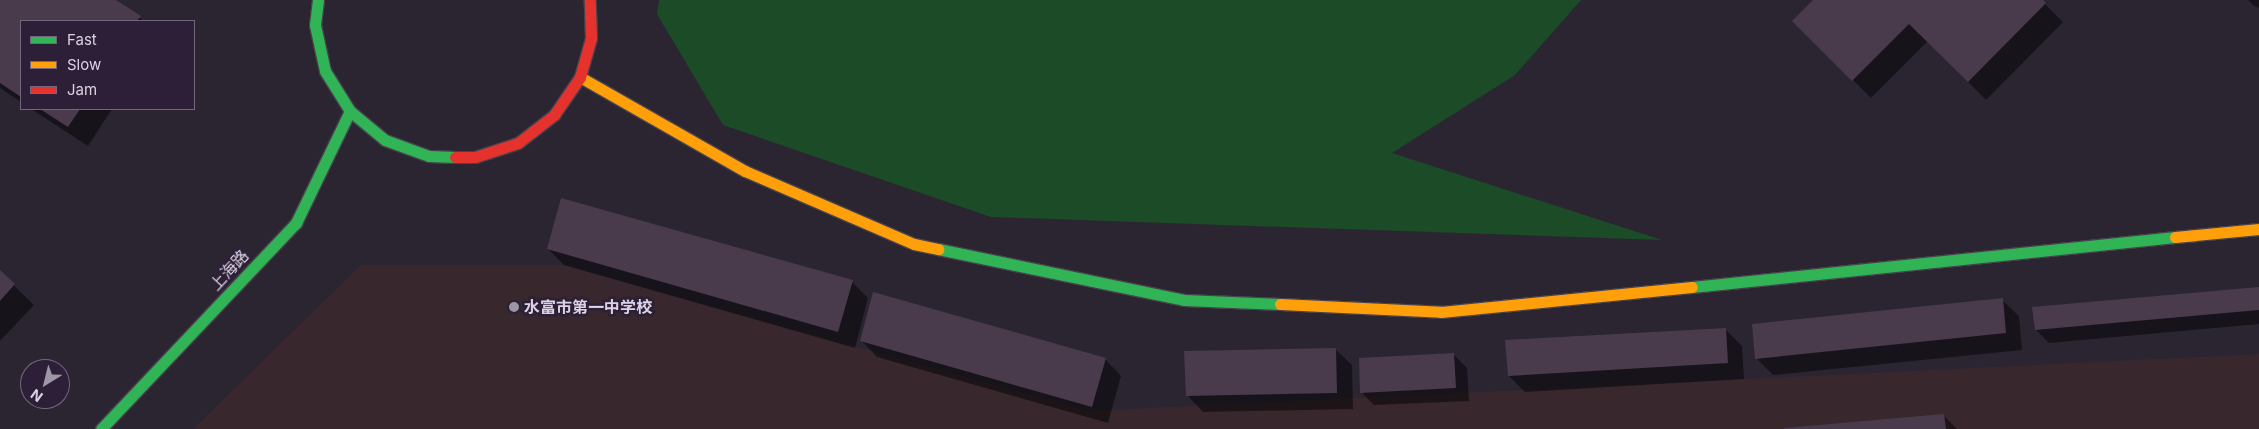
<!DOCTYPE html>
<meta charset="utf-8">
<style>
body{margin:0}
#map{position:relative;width:2259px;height:429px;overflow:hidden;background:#2b2531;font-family:Inter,"Noto Sans SC",sans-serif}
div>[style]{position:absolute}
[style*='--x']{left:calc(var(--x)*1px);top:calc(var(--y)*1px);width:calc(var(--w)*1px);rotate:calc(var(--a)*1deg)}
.education>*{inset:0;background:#38272c}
.green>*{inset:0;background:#1c4b28}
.shadow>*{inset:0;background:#0007}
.building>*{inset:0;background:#493b4b}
.roads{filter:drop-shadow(1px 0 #47424d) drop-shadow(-1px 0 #47424d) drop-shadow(0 1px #47424d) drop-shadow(0 -1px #47424d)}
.fast>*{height:11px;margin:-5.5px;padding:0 5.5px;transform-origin:5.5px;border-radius:5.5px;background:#30b455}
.slow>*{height:11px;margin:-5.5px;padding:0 5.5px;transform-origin:5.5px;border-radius:5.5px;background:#ff9f0a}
.jam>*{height:11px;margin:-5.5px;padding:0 5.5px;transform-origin:5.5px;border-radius:5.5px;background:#e5322d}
.dots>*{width:14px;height:14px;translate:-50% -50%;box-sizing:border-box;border:2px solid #2c1f37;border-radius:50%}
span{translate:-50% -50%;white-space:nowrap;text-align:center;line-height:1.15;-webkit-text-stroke:5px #2c1f37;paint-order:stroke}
.street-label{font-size:16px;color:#dbd3e3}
.poi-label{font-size:16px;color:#dbd3e3;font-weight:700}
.left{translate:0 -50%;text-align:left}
.legend{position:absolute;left:20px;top:20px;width:175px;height:90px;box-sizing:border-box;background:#2c1f37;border:1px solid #72677c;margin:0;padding:6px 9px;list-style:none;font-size:15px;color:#dbd3e3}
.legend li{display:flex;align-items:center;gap:10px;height:25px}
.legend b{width:25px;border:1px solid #72677c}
.north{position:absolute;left:20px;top:359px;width:50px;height:50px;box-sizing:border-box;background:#2c1f37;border:1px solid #72677c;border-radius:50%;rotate:216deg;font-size:14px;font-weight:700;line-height:20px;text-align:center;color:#dbd3e3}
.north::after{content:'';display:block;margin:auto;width:18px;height:22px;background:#9d96a5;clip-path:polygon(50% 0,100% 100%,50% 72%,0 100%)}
</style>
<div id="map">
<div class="education">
<div style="clip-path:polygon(361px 265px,563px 265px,1088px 411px,2259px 354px,2259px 429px,193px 429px)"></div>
</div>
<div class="green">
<div style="clip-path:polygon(659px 0,1581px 0,1515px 75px,1392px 153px,1662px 240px,991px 217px,723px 125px,657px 14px)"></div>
</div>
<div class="shadow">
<div style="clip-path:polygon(0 0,114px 0,144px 21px,21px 21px,21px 102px,0 88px)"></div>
<div style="clip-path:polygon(1815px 0,2041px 0,2063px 22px,1986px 100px,1928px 41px,1871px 98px,1794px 21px)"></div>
<div style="clip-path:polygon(2248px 0,2259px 0,2259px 8px,2254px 6px)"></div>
<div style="clip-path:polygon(31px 109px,112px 109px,88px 146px)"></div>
<div style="clip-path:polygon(548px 249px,852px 282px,868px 298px,855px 348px,564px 265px)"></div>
<div style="clip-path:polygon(0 272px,34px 305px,0 341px)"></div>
<div style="clip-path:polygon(2259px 288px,2259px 324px,2049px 343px,2036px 330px)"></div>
<div style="clip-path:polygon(2002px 300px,2019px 316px,2022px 350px,1773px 375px,1757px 359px)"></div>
<div style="clip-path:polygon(1725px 329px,1742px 346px,1744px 379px,1525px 392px,1509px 376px)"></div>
<div style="clip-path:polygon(861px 340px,1105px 359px,1121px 376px,1108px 423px,877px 357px)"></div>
<div style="clip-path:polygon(1335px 349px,1352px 365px,1353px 409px,1203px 412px,1187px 395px)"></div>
<div style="clip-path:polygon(1454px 355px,1467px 368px,1469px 401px,1374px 405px,1361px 392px)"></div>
<div style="clip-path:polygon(1944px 416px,1957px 429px,1783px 429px)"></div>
</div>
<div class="building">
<div style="clip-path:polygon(0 0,116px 0,141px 16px,137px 21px,21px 21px,21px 97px,0 83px)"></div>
<div style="clip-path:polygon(1813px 0,2043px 0,2046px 3px,1968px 82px,1909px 24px,1852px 81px,1792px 21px)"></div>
<div style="clip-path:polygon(40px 109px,80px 109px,68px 127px)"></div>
<div style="clip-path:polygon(561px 198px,853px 280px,838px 332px,547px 249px)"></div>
<div style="clip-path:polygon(0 270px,15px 284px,0 301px)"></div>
<div style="clip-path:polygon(2259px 287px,2259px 310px,2035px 330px,2032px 307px)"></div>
<div style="clip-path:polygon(873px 292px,1106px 358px,1092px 407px,860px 341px)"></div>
<div style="clip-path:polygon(2003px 298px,2006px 333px,1755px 359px,1752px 324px)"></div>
<div style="clip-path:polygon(1726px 328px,1728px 363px,1508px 376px,1505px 340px)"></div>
<div style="clip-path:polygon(1336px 348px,1337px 393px,1186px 396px,1184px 351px)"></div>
<div style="clip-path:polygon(1454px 353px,1456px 388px,1360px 393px,1359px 358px)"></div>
<div style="clip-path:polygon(1944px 414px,1946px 429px,1784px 429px,1784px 428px)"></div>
</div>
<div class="roads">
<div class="fast">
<div style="--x:318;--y:0;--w:25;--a:97"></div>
<div style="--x:315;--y:25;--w:47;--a:77.7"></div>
<div style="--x:325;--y:71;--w:47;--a:58"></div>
<div style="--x:350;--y:111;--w:45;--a:39.6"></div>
<div style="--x:385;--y:140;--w:47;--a:20"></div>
<div style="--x:429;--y:156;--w:26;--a:2"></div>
<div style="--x:938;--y:249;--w:251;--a:11.7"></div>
<div style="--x:1184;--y:300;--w:96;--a:2.4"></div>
<div style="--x:1692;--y:287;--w:486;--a:-5.9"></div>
<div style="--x:101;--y:429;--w:284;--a:-46.6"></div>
<div style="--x:296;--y:223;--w:124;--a:-64.3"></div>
</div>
<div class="slow">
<div style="--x:580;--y:77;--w:190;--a:29.7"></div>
<div style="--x:745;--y:171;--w:184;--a:23.4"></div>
<div style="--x:914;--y:244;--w:25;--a:12"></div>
<div style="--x:2175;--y:237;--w:84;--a:-5.4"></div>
<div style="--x:1280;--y:304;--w:161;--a:2.8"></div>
<div style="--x:1441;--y:312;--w:252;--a:-5.7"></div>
</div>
<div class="jam">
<div style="--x:455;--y:157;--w:20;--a:0"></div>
<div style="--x:475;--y:157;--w:45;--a:-18"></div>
<div style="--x:518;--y:143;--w:46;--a:-37.9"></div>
<div style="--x:554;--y:115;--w:46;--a:-55.6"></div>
<div style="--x:580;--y:77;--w:41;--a:-74.2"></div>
<div style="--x:591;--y:38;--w:38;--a:-92"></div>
</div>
</div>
<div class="dots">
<div style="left:514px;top:307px;background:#9d96a5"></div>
</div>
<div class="street-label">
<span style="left:229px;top:270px;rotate:-47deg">上海路</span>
</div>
<div class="poi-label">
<span class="left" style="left:524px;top:307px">水富市第一中学校</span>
</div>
<ul class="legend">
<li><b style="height:6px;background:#30b455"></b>Fast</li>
<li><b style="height:6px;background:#ff9f0a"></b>Slow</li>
<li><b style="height:6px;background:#e5322d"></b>Jam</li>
</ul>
<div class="north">N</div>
</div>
